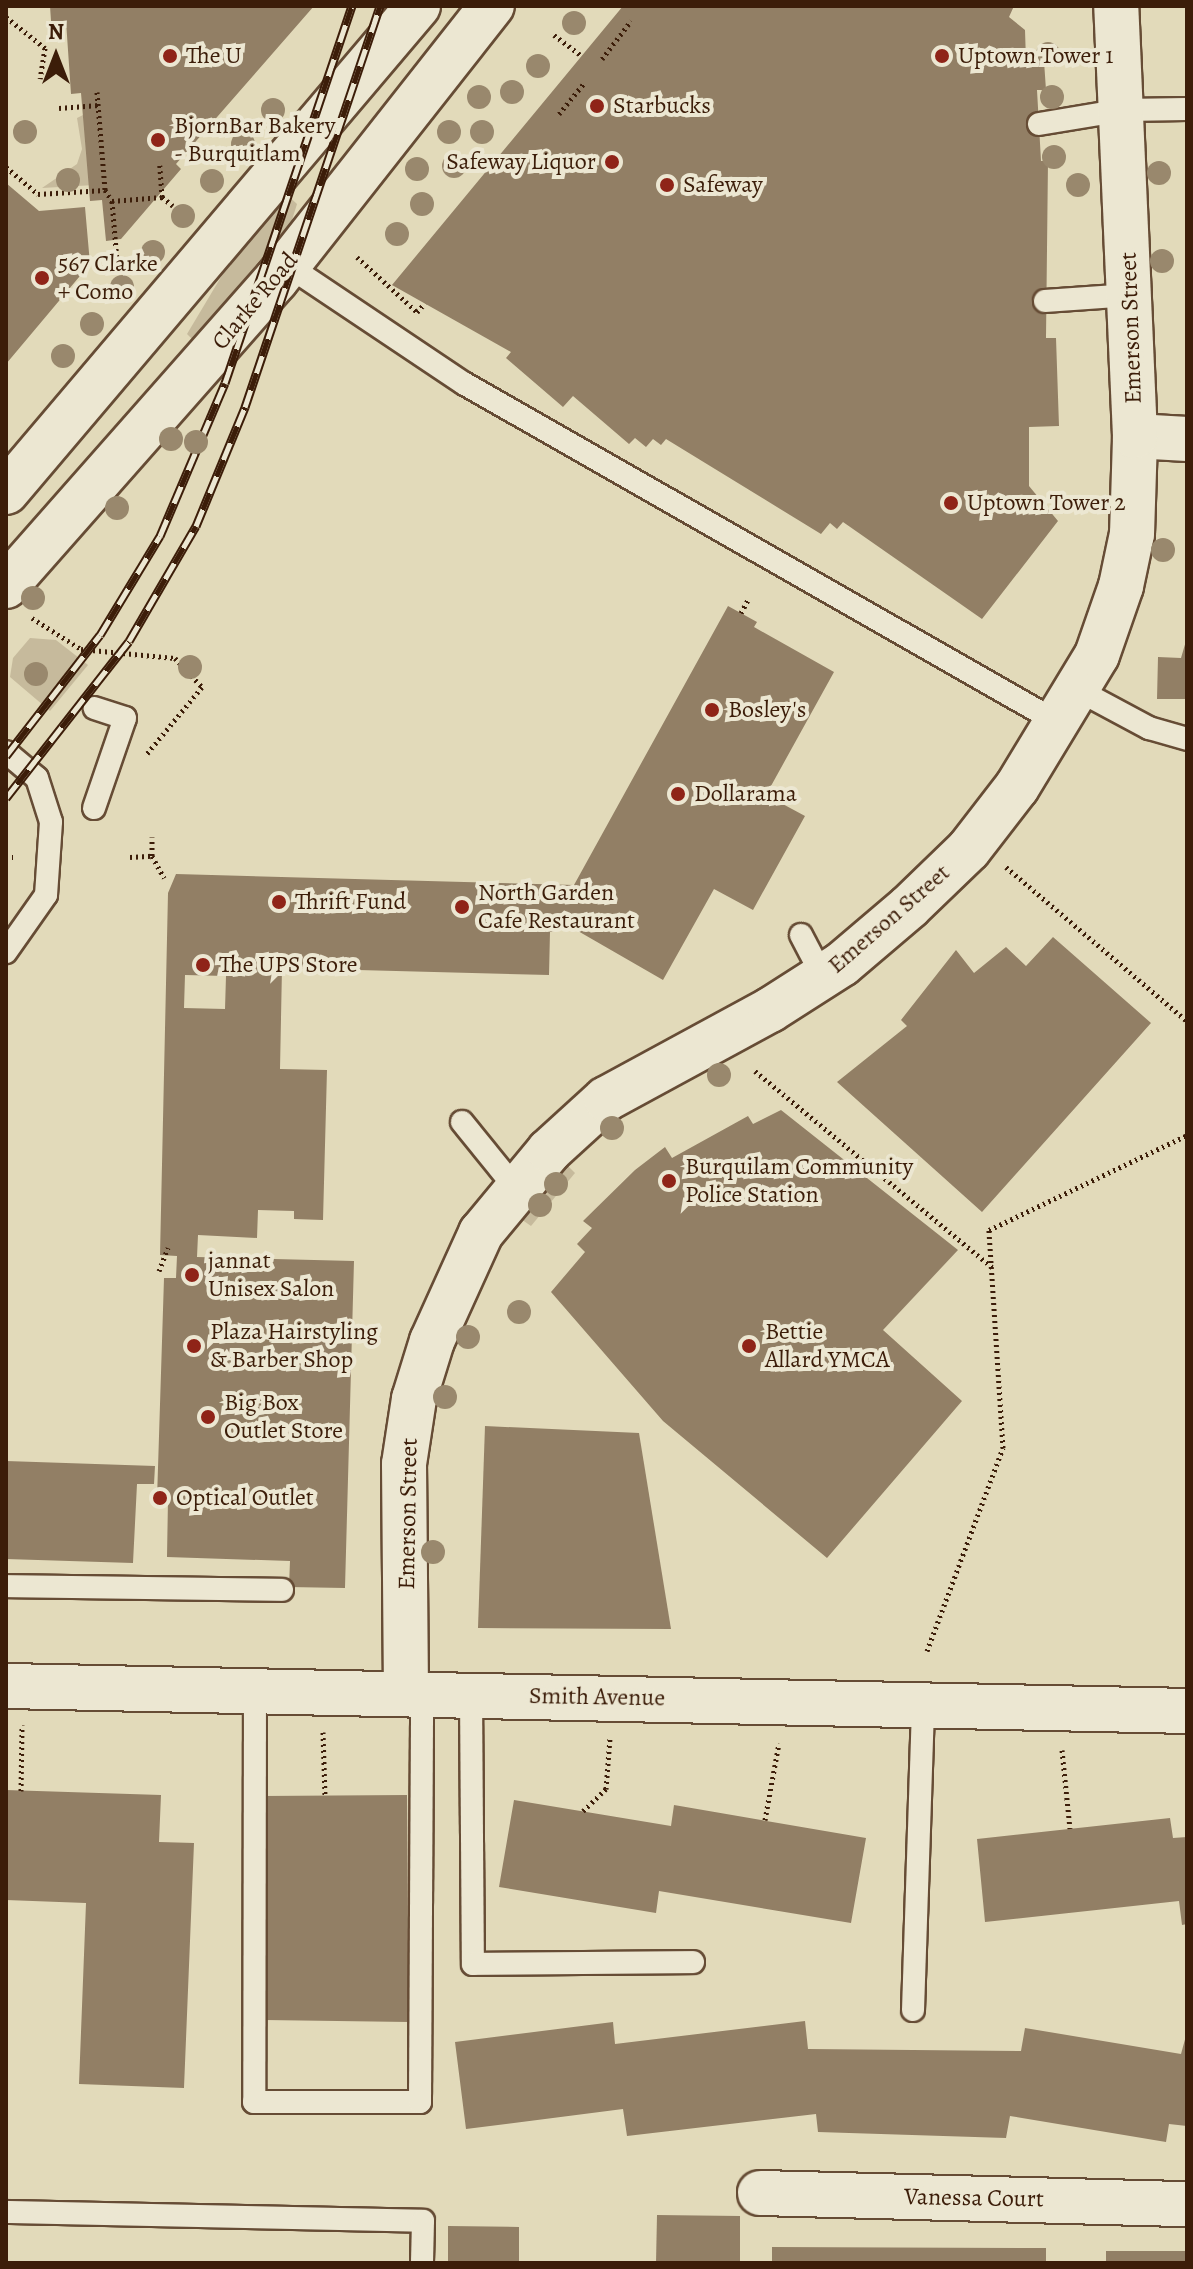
<!DOCTYPE html>
<style>
body{margin:0}
#map{position:relative;width:1193px;height:2269px;overflow:hidden;background:#e2daba;font-family:Alegreya,serif}
div>[style]{position:absolute}
[style*='--x']{left:calc(var(--x)*1px);top:calc(var(--y)*1px);width:calc(var(--w)*1px);rotate:calc(var(--a)*1deg)}
.green>*{inset:0;background:#c6ba9c}
.building>*{inset:0;background:#927f65}
.path>*{height:5px;margin-top:-2.5px;transform-origin:0;background:repeating-linear-gradient(90deg,#3c1d09 0 2px,transparent 0 6px)}
.roads{filter:drop-shadow(2px 0 #664c35) drop-shadow(-2px 0 #664c35) drop-shadow(0 2px #664c35) drop-shadow(0 -2px #664c35)}
.service>*{height:22px;margin:-11px;padding:0 11px;transform-origin:11px;border-radius:11px;background:#ece7d2}
.minor>*{height:44px;margin:-22px;padding:0 22px;transform-origin:22px;border-radius:22px;background:#ece7d2}
.tertiary>*{height:44px;margin:-22px;padding:0 22px;transform-origin:22px;border-radius:22px;background:#ece7d2}
.secondary>*{height:44px;margin:-22px;padding:0 22px;transform-origin:22px;border-radius:22px;background:#ece7d2}
.rail>*{height:9px;margin-top:-4.5px;transform-origin:0;background:repeating-linear-gradient(90deg,#ece7d2 0 18px,#3c1d09 0 36px);box-sizing:border-box;border-block:2px solid #3c1d09}
.trees>*{width:24px;height:24px;margin:-12px;border-radius:50%;background:#99886d}
.dots>*{width:22px;height:22px;translate:-50% -50%;box-sizing:border-box;border:4px solid #ece7d2;border-radius:50%}
span{translate:-50% -50%;white-space:nowrap;text-align:center;line-height:1.15;-webkit-text-stroke:8px #ece7d2;paint-order:stroke}
.poi-label{font-size:24px;color:#3c1d09}
.left{translate:0 -50%;text-align:left}
.right{translate:-100% -50%;text-align:right}
.street-label{font-size:24px;color:#3c1d09}
.frame{position:absolute;inset:0;border:8px solid #3c1d09;pointer-events:none}
.north{position:absolute;left:16px;top:16px;width:80px;height:80px;-webkit-text-stroke:6px #ece7d2;paint-order:stroke;rotate:0deg;font-size:22px;font-weight:700;line-height:32px;text-align:center;color:#3c1d09}
.north::after{content:'';display:block;margin:auto;width:28px;height:36px;background:#3c1d09;clip-path:polygon(50% 0,100% 100%,50% 72%,0 100%)}
</style>
<div id="map">
<div class="green">
<div style="clip-path:polygon(91px 111px,95px 185px,42px 188px,77px 164px,82px 149px,77px 118px)"></div>
<div style="clip-path:polygon(285px 193px,297px 204px,288px 233px,194px 341px,187px 334px,221px 277px)"></div>
<div style="clip-path:polygon(30px 638px,56px 640px,88px 665px,50px 711px,10px 677px,13px 658px)"></div>
<div style="clip-path:polygon(564px 1162px,575px 1173px,531px 1226px,518px 1217px)"></div>
</div>
<div class="building">
<div style="clip-path:polygon(50px 6px,314px 6px,176px 164px,181px 169px,121px 239px,106px 241px,102px 200px,90px 201px,81px 93px,71px 94px,66px 21px,51px 21px)"></div>
<div style="clip-path:polygon(623px 6px,1014px 6px,1009px 17px,1025px 30px,1026px 61px,1044px 61px,1046px 90px,1037px 90px,1041px 161px,1048px 161px,1046px 338px,1056px 338px,1059px 426px,1029px 427px,1029px 486px,1058px 521px,982px 619px,843px 522px,837px 529px,830px 523px,821px 534px,666px 439px,661px 445px,653px 439px,646px 447px,635px 438px,629px 444px,573px 396px,563px 407px,506px 358px,511px 352px,392px 285px)"></div>
<div style="clip-path:polygon(6px 183px,39px 211px,85px 207px,90px 264px,6px 364px)"></div>
<div style="clip-path:polygon(evenodd,728px 606px,757px 622px,754px 627px,834px 672px,766px 795px,805px 816px,753px 910px,714px 889px,663px 980px,571px 927px,550px 932px,549px 975px,282px 968px,280px 1069px,327px 1070px,323px 1220px,294px 1219px,294px 1211px,258px 1210px,257px 1238px,198px 1235px,197px 1257px,354px 1261px,345px 1588px,289px 1587px,290px 1561px,167px 1557px,168px 1499px,157px 1499px,164px 1278px,176px 1278px,177px 1256px,160px 1255px,168px 893px,176px 874px,574px 885px,728px 606px,185px 975px,226px 976px,225px 1009px,184px 1008px,185px 975px)"></div>
<div style="clip-path:polygon(1186px 641px,1187px 699px,1157px 699px,1158px 657px,1181px 658px)"></div>
<div style="clip-path:polygon(1053px 937px,1151px 1023px,982px 1212px,837px 1082px,907px 1026px,901px 1020px,956px 950px,974px 973px,1006px 947px,1026px 966px)"></div>
<div style="clip-path:polygon(781px 1110px,958px 1250px,883px 1330px,962px 1401px,827px 1558px,663px 1421px,551px 1292px,585px 1252px,577px 1244px,592px 1228px,583px 1221px,635px 1170px,665px 1147px,672px 1158px,748px 1116px,753px 1124px)"></div>
<div style="clip-path:polygon(485px 1426px,639px 1433px,671px 1629px,478px 1628px)"></div>
<div style="clip-path:polygon(6px 1461px,155px 1466px,154px 1484px,137px 1484px,133px 1563px,6px 1559px)"></div>
<div style="clip-path:polygon(6px 1790px,161px 1795px,159px 1842px,194px 1843px,184px 2088px,79px 2084px,86px 1903px,6px 1900px)"></div>
<div style="clip-path:polygon(407px 1795px,409px 2022px,265px 2020px,263px 1796px)"></div>
<div style="clip-path:polygon(514px 1800px,671px 1826px,674px 1805px,866px 1838px,851px 1923px,659px 1891px,656px 1913px,499px 1887px)"></div>
<div style="clip-path:polygon(1170px 1818px,1173px 1838px,1187px 1837px,1187px 1924px,1182px 1925px,1179px 1901px,985px 1922px,977px 1839px)"></div>
<div style="clip-path:polygon(805px 2021px,808px 2049px,1021px 2051px,1025px 2028px,1181px 2054px,1187px 2032px,1187px 2126px,1169px 2124px,1166px 2142px,1010px 2116px,1006px 2138px,818px 2132px,816px 2114px,627px 2136px,623px 2109px,466px 2129px,455px 2042px,613px 2022px,615px 2044px)"></div>
<div style="clip-path:polygon(657px 2215px,740px 2216px,740px 2263px,656px 2263px)"></div>
<div style="clip-path:polygon(448px 2226px,519px 2227px,519px 2263px,448px 2263px)"></div>
<div style="clip-path:polygon(772px 2247px,1046px 2248px,1046px 2263px,772px 2263px)"></div>
<div style="clip-path:polygon(1106px 2251px,1187px 2251px,1187px 2263px,1106px 2263px)"></div>
</div>
<div class="path">
<div style="--x:6;--y:17;--w:50;--a:38.5"></div>
<div style="--x:45;--y:48;--w:31;--a:99"></div>
<div style="--x:554;--y:35;--w:35;--a:37"></div>
<div style="--x:602;--y:59;--w:48;--a:-52.7"></div>
<div style="--x:97;--y:92;--w:98;--a:85.3"></div>
<div style="--x:59;--y:108;--w:40;--a:-4.3"></div>
<div style="--x:559;--y:114;--w:41;--a:-50.9"></div>
<div style="--x:6;--y:167;--w:42;--a:40.2"></div>
<div style="--x:38;--y:194;--w:67;--a:-3.4"></div>
<div style="--x:105;--y:190;--w:13;--a:58"></div>
<div style="--x:112;--y:201;--w:71;--a:85.2"></div>
<div style="--x:162;--y:197;--w:14;--a:39"></div>
<div style="--x:112;--y:201;--w:50;--a:-4.6"></div>
<div style="--x:162;--y:197;--w:32;--a:-94"></div>
<div style="--x:357;--y:257;--w:81;--a:42.5"></div>
<div style="--x:417;--y:312;--w:12;--a:-48"></div>
<div style="--x:741;--y:613;--w:17;--a:-62"></div>
<div style="--x:32;--y:618;--w:58;--a:32.3"></div>
<div style="--x:81;--y:649;--w:94;--a:5.5"></div>
<div style="--x:175;--y:658;--w:40;--a:47"></div>
<div style="--x:202;--y:687;--w:88;--a:129.5"></div>
<div style="--x:152;--y:856;--w:25;--a:61"></div>
<div style="--x:6;--y:857;--w:7;--a:0"></div>
<div style="--x:130;--y:857;--w:22;--a:-3"></div>
<div style="--x:152;--y:856;--w:19;--a:-90"></div>
<div style="--x:1006;--y:867;--w:238;--a:40.4"></div>
<div style="--x:755;--y:1071;--w:308;--a:39.6"></div>
<div style="--x:159;--y:1271;--w:25;--a:-69"></div>
<div style="--x:927;--y:1651;--w:217;--a:-69.5"></div>
<div style="--x:1003;--y:1448;--w:218;--a:-93.7"></div>
<div style="--x:989;--y:1230;--w:220;--a:-25.6"></div>
<div style="--x:323;--y:1732;--w:64;--a:88.2"></div>
<div style="--x:1062;--y:1750;--w:79;--a:84.2"></div>
<div style="--x:21;--y:1791;--w:66;--a:-89.1"></div>
<div style="--x:583;--y:1811;--w:32;--a:-44"></div>
<div style="--x:606;--y:1789;--w:51;--a:-85.5"></div>
<div style="--x:765;--y:1820;--w:78;--a:-79.7"></div>
</div>
<div class="roads">
<div class="service">
<div style="--x:1039;--y:124;--w:86;--a:-9.4"></div>
<div style="--x:1124;--y:110;--w:63;--a:-0.9"></div>
<div style="--x:287;--y:265;--w:214;--a:33.8"></div>
<div style="--x:465;--y:384;--w:682;--a:29.72"></div>
<div style="--x:1045;--y:301;--w:85;--a:-4"></div>
<div style="--x:1078;--y:690;--w:81;--a:28.2"></div>
<div style="--x:1149;--y:728;--w:40;--a:16"></div>
<div style="--x:6;--y:752;--w:40;--a:40"></div>
<div style="--x:37;--y:778;--w:46;--a:72.3"></div>
<div style="--x:51;--y:822;--w:73;--a:93.9"></div>
<div style="--x:46;--y:895;--w:70;--a:125.1"></div>
<div style="--x:94;--y:808;--w:95;--a:-71"></div>
<div style="--x:125;--y:718;--w:32;--a:-162"></div>
<div style="--x:801;--y:935;--w:47;--a:62.4"></div>
<div style="--x:462;--y:1122;--w:87;--a:51"></div>
<div style="--x:6;--y:1586;--w:276;--a:0.8"></div>
<div style="--x:255;--y:1690;--w:412;--a:90.1"></div>
<div style="--x:254;--y:2102;--w:166;--a:0"></div>
<div style="--x:420;--y:2102;--w:409;--a:-89.7"></div>
<div style="--x:471;--y:1694;--w:270;--a:89.6"></div>
<div style="--x:473;--y:1964;--w:220;--a:-0.5"></div>
<div style="--x:913;--y:2010;--w:305;--a:-88.1"></div>
<div style="--x:6;--y:2212;--w:417;--a:1.2"></div>
<div style="--x:423;--y:2221;--w:42;--a:91.4"></div>
</div>
<div class="minor">
<div style="--x:1135;--y:436;--w:52;--a:3.3"></div>
<div style="--x:406;--y:1692;--w:228;--a:-90.5"></div>
<div style="--x:404;--y:1464;--w:66;--a:-81.3"></div>
<div style="--x:414;--y:1399;--w:61;--a:-72.8"></div>
<div style="--x:432;--y:1341;--w:119;--a:-65.6"></div>
<div style="--x:481;--y:1233;--w:107;--a:-50.3"></div>
<div style="--x:549;--y:1151;--w:77;--a:-42.4"></div>
<div style="--x:606;--y:1099;--w:187;--a:-28.5"></div>
<div style="--x:770;--y:1010;--w:85;--a:-32.6"></div>
<div style="--x:842;--y:964;--w:88;--a:-40.4"></div>
<div style="--x:909;--y:907;--w:83;--a:-44"></div>
<div style="--x:969;--y:849;--w:78;--a:-52.3"></div>
<div style="--x:1017;--y:787;--w:154;--a:-58.8"></div>
<div style="--x:1097;--y:655;--w:73;--a:-70.8"></div>
<div style="--x:1121;--y:586;--w:53;--a:-78.1"></div>
<div style="--x:1132;--y:534;--w:98;--a:-88.2"></div>
<div style="--x:1135;--y:436;--w:430;--a:-92.5"></div>
<div style="--x:760;--y:2193;--w:427;--a:1.5"></div>
</div>
<div class="tertiary">
<div style="--x:6;--y:1686;--w:1181;--a:1.21"></div>
</div>
<div class="secondary">
<div style="--x:6;--y:492;--w:637;--a:-49.71"></div>
<div style="--x:6;--y:586;--w:408;--a:-48.6"></div>
<div style="--x:276;--y:280;--w:349;--a:-51.8"></div>
</div>
</div>
<div class="rail">
<div style="--x:6;--y:756;--w:153;--a:-52.2"></div>
<div style="--x:100;--y:635;--w:116;--a:-58.8"></div>
<div style="--x:160;--y:536;--w:166;--a:-67"></div>
<div style="--x:225;--y:383;--w:398;--a:-71.4"></div>
<div style="--x:6;--y:798;--w:199;--a:-51.9"></div>
<div style="--x:129;--y:641;--w:133;--a:-59.8"></div>
<div style="--x:196;--y:526;--w:129;--a:-67.6"></div>
<div style="--x:245;--y:407;--w:423;--a:-71.4"></div>
</div>
<div class="trees">
<div style="left:574px;top:23px"></div>
<div style="left:1048px;top:54px"></div>
<div style="left:538px;top:66px"></div>
<div style="left:512px;top:92px"></div>
<div style="left:479px;top:97px"></div>
<div style="left:1052px;top:97px"></div>
<div style="left:273px;top:110px"></div>
<div style="left:25px;top:132px"></div>
<div style="left:449px;top:132px"></div>
<div style="left:482px;top:132px"></div>
<div style="left:243px;top:144px"></div>
<div style="left:1054px;top:157px"></div>
<div style="left:454px;top:166px"></div>
<div style="left:417px;top:169px"></div>
<div style="left:1159px;top:173px"></div>
<div style="left:68px;top:180px"></div>
<div style="left:212px;top:181px"></div>
<div style="left:1078px;top:185px"></div>
<div style="left:422px;top:204px"></div>
<div style="left:183px;top:216px"></div>
<div style="left:397px;top:234px"></div>
<div style="left:153px;top:252px"></div>
<div style="left:1162px;top:261px"></div>
<div style="left:122px;top:287px"></div>
<div style="left:92px;top:324px"></div>
<div style="left:63px;top:356px"></div>
<div style="left:171px;top:439px"></div>
<div style="left:196px;top:442px"></div>
<div style="left:117px;top:508px"></div>
<div style="left:1163px;top:550px"></div>
<div style="left:33px;top:598px"></div>
<div style="left:190px;top:667px"></div>
<div style="left:36px;top:674px"></div>
<div style="left:719px;top:1075px"></div>
<div style="left:612px;top:1128px"></div>
<div style="left:556px;top:1184px"></div>
<div style="left:540px;top:1205px"></div>
<div style="left:519px;top:1312px"></div>
<div style="left:468px;top:1337px"></div>
<div style="left:445px;top:1397px"></div>
<div style="left:433px;top:1552px"></div>
</div>
<div class="dots">
<div style="left:170px;top:56px;background:#8f2418"></div>
<div style="left:942px;top:56px;background:#8f2418"></div>
<div style="left:597px;top:106px;background:#8f2418"></div>
<div style="left:158px;top:140px;background:#8f2418"></div>
<div style="left:612px;top:162px;background:#8f2418"></div>
<div style="left:667px;top:185px;background:#8f2418"></div>
<div style="left:42px;top:278px;background:#8f2418"></div>
<div style="left:951px;top:503px;background:#8f2418"></div>
<div style="left:712px;top:710px;background:#8f2418"></div>
<div style="left:678px;top:794px;background:#8f2418"></div>
<div style="left:279px;top:902px;background:#8f2418"></div>
<div style="left:462px;top:907px;background:#8f2418"></div>
<div style="left:203px;top:965px;background:#8f2418"></div>
<div style="left:669px;top:1181px;background:#8f2418"></div>
<div style="left:192px;top:1275px;background:#8f2418"></div>
<div style="left:194px;top:1346px;background:#8f2418"></div>
<div style="left:749px;top:1346px;background:#8f2418"></div>
<div style="left:208px;top:1417px;background:#8f2418"></div>
<div style="left:160px;top:1498px;background:#8f2418"></div>
</div>
<div class="poi-label">
<span class="left" style="left:186px;top:56px">The U</span>
<span class="left" style="left:958px;top:56px">Uptown Tower 1</span>
<span class="left" style="left:613px;top:106px">Starbucks</span>
<span class="left" style="left:174px;top:140px">BjornBar Bakery<br>- Burquitlam</span>
<span class="right" style="left:596px;top:162px">Safeway Liquor</span>
<span class="left" style="left:683px;top:185px">Safeway</span>
<span class="left" style="left:58px;top:278px">567 Clarke<br>+ Como</span>
<span class="left" style="left:967px;top:503px">Uptown Tower 2</span>
<span class="left" style="left:728px;top:710px">Bosley's</span>
<span class="left" style="left:694px;top:794px">Dollarama</span>
<span class="left" style="left:478px;top:907px">North Garden<br>Cafe Restaurant</span>
<span class="left" style="left:295px;top:902px">Thrift Fund</span>
<span class="left" style="left:219px;top:965px">The UPS Store</span>
<span class="left" style="left:685px;top:1181px">Burquilam Community<br>Police Station</span>
<span class="left" style="left:208px;top:1275px">jannat<br>Unisex Salon</span>
<span class="left" style="left:210px;top:1346px">Plaza Hairstyling<br>&amp; Barber Shop</span>
<span class="left" style="left:765px;top:1346px">Bettie<br>Allard YMCA</span>
<span class="left" style="left:224px;top:1417px">Big Box<br>Outlet Store</span>
<span class="left" style="left:176px;top:1498px">Optical Outlet</span>
</div>
<div class="street-label">
<span style="left:255px;top:301px;rotate:-50deg">Clarke Road</span>
<span style="left:1131px;top:328px;rotate:-92deg">Emerson Street</span>
<span style="left:889px;top:919px;rotate:-41deg">Emerson Street</span>
<span style="left:408px;top:1514px;rotate:-89deg">Emerson Street</span>
<span style="left:597px;top:1697px;rotate:1deg">Smith Avenue</span>
<span style="left:974px;top:2198px;rotate:1deg">Vanessa Court</span>
</div>
<div class="frame"></div>
<div class="north">N</div>
</div>
